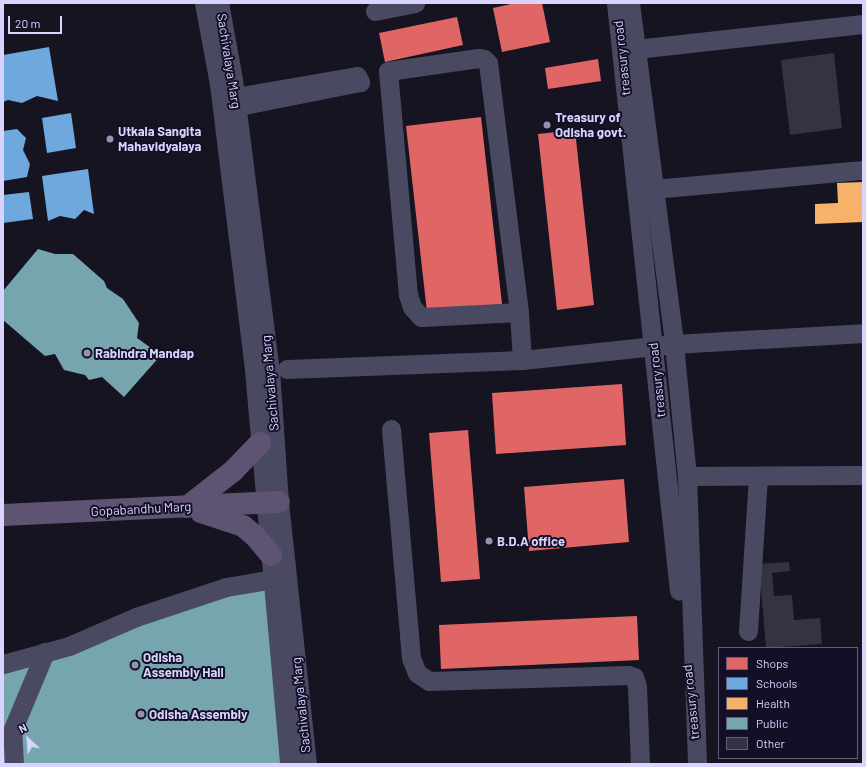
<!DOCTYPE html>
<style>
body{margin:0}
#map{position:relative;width:866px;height:767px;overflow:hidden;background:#161421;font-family:Barlow,sans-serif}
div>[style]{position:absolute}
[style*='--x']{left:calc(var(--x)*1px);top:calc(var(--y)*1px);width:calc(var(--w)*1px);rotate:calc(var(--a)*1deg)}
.shops>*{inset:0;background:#e06666}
.schools>*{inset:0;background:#6fa8dc}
.health>*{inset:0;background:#f6b26b}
.public>*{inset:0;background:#76a5af}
.building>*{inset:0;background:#343243}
.minor>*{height:19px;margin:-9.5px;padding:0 9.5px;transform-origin:9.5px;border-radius:9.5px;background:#4a4962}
.major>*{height:22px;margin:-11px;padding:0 11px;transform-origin:11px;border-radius:11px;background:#5e5373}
.dots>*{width:11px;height:11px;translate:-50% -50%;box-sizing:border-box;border:2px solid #130f26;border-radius:50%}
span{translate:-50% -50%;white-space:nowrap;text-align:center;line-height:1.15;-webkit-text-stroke:4px #130f26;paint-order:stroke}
.street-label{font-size:13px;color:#d9d4ff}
.poi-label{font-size:13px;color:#d9d4ff;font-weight:700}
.left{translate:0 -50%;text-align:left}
.frame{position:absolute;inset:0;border:4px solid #d9d4ff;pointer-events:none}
.legend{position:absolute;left:718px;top:647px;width:140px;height:112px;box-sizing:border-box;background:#130f26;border:1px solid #625e7d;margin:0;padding:5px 7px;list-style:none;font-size:12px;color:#d9d4ff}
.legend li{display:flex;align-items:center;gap:8px;height:20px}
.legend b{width:20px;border:1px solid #625e7d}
.north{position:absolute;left:8px;top:719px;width:40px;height:40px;-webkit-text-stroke:3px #130f26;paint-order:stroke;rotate:334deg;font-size:11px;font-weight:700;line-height:16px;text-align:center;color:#d9d4ff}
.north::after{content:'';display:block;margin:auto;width:14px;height:18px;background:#d9d4ff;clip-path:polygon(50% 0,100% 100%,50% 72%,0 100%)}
.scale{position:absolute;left:8px;top:16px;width:54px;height:18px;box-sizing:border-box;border:2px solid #d9d4ff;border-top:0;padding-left:5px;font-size:12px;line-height:14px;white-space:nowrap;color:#d9d4ff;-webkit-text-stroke:3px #130f26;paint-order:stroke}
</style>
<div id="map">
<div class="shops">
<div style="clip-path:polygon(515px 3px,542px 3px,550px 42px,502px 52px,493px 8px)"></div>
<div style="clip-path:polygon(457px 17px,463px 45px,385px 62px,379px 33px)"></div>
<div style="clip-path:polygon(598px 59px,601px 81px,548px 89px,545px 68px)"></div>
<div style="clip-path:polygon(481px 117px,502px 304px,427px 312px,406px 126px)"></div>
<div style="clip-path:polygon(575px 130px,594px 305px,557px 310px,538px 134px)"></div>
<div style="clip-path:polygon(622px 384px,626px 445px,496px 454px,492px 393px)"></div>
<div style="clip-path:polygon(468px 430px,480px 579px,441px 582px,429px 433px)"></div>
<div style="clip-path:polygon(624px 479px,629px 542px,529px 551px,524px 487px)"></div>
<div style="clip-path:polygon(637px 616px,639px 660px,441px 669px,439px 625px)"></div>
</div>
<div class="schools">
<div style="clip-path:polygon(49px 47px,58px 101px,37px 96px,22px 103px,8px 100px,3px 102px,3px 55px)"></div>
<div style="clip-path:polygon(71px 113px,76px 148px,47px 153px,42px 118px)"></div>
<div style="clip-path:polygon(17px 129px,26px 138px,23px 150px,30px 164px,27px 177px,3px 181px,3px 131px)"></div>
<div style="clip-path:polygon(88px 169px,94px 214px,84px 210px,75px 219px,60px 216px,48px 221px,42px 176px)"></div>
<div style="clip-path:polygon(29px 192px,33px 219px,3px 223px,3px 195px)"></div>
</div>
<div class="health">
<div style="clip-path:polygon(863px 182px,863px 222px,815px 224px,815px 204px,838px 203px,837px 183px)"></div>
</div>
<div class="public">
<div style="clip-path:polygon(38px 249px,55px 254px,73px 254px,104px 281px,107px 288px,123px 299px,139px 323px,137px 338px,161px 355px,124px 397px,102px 377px,89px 380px,85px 375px,64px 370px,55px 354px,45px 356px,3px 320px,3px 291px)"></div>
<div style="clip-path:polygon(274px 579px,282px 764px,3px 764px,3px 664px)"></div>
</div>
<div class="building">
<div style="clip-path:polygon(834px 53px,842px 128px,790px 135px,781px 60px)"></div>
<div style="clip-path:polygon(789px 562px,790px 571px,772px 573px,774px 596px,792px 595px,794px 620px,820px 618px,822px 644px,766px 648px,759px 564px)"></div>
</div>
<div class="minor">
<div style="--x:204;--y:3;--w:82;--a:79.5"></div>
<div style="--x:219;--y:84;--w:288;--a:83"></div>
<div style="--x:254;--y:370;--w:396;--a:84.9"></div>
<div style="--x:219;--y:3;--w:77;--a:79.6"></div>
<div style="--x:233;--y:79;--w:293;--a:82.8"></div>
<div style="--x:270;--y:370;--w:132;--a:86.1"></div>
<div style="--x:279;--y:502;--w:263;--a:83.9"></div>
<div style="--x:616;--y:3;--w:591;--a:83.88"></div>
<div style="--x:630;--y:3;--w:344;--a:82.6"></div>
<div style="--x:674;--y:344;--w:133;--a:84.4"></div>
<div style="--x:687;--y:476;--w:288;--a:88"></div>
<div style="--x:375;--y:11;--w:41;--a:-11.3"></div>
<div style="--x:636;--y:49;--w:228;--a:-6.3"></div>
<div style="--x:224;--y:99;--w:135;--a:-9.8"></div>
<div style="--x:357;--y:76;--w:7;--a:63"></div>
<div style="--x:360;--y:82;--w:139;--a:168.8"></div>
<div style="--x:653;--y:189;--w:211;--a:-5.2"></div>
<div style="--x:519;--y:312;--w:98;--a:177.1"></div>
<div style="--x:421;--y:317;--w:13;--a:-132"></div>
<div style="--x:412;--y:307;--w:13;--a:-108"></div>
<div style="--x:408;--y:295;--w:225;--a:-95.1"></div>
<div style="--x:388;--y:71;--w:91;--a:-8.2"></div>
<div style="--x:478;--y:58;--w:6;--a:9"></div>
<div style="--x:484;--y:59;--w:6;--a:45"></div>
<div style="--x:488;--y:63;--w:251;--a:82.9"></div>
<div style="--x:519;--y:312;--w:48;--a:86.4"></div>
<div style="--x:287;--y:369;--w:235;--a:-2.2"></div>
<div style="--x:522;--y:360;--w:153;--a:-6"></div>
<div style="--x:674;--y:344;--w:189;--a:-3.3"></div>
<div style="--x:391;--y:429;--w:207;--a:85"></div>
<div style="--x:409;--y:635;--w:23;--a:85"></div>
<div style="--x:411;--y:658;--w:16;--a:68"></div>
<div style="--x:417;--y:673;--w:14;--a:34"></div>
<div style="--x:429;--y:681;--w:199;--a:-1.7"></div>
<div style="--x:628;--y:675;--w:6;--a:18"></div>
<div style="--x:634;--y:677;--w:9;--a:72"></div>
<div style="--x:637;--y:686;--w:78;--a:87.8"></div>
<div style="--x:687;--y:476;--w:176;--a:-0.3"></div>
<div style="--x:748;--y:631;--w:155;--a:-86.3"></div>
<div style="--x:3;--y:664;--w:68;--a:-15.3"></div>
<div style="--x:69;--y:646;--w:73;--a:-23.4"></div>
<div style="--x:136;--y:617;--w:95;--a:-18.4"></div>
<div style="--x:226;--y:587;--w:49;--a:-9.5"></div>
<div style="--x:14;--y:764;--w:33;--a:-93"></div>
<div style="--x:12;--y:731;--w:86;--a:-67.3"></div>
</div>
<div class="major">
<div style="--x:187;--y:507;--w:58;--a:-38"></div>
<div style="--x:233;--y:471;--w:39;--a:-46"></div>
<div style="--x:201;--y:512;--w:44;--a:18.4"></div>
<div style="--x:243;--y:526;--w:16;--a:40"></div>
<div style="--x:255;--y:536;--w:25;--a:50"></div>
<div style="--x:3;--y:515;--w:276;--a:-2.7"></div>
</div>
<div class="dots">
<div style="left:547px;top:125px;background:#9591b1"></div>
<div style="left:110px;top:139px;background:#9591b1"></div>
<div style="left:87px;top:353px;background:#9591b1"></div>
<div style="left:489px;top:541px;background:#9591b1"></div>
<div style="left:135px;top:665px;background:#9591b1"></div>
<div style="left:141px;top:714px;background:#9591b1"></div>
</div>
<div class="street-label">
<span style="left:622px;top:58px;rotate:-96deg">treasury road</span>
<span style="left:229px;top:61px;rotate:81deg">Sachivalaya Marg</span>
<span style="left:657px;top:380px;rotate:-96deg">treasury road</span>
<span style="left:270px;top:383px;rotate:-95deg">Sachivalaya Marg</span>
<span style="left:141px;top:509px;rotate:-3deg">Gopabandhu Marg</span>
<span style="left:691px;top:702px;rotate:-96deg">treasury road</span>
<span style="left:301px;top:705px;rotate:-96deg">Sachivalaya Marg</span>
</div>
<div class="poi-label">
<span class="left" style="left:555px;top:125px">Treasury of<br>Odisha govt.</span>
<span class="left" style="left:118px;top:139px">Utkala Sangita<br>Mahavidyalaya</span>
<span class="left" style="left:95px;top:353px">Rabindra Mandap</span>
<span class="left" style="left:497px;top:541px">B.D.A office</span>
<span class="left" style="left:143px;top:665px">Odisha<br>Assembly Hall</span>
<span class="left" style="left:149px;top:714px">Odisha Assembly</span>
</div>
<div class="frame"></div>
<ul class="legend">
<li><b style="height:11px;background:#e06666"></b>Shops</li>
<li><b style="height:11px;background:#6fa8dc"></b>Schools</li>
<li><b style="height:11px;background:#f6b26b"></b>Health</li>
<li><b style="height:11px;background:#76a5af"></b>Public</li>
<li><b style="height:11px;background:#343243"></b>Other</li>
</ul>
<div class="north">N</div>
<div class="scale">20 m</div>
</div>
